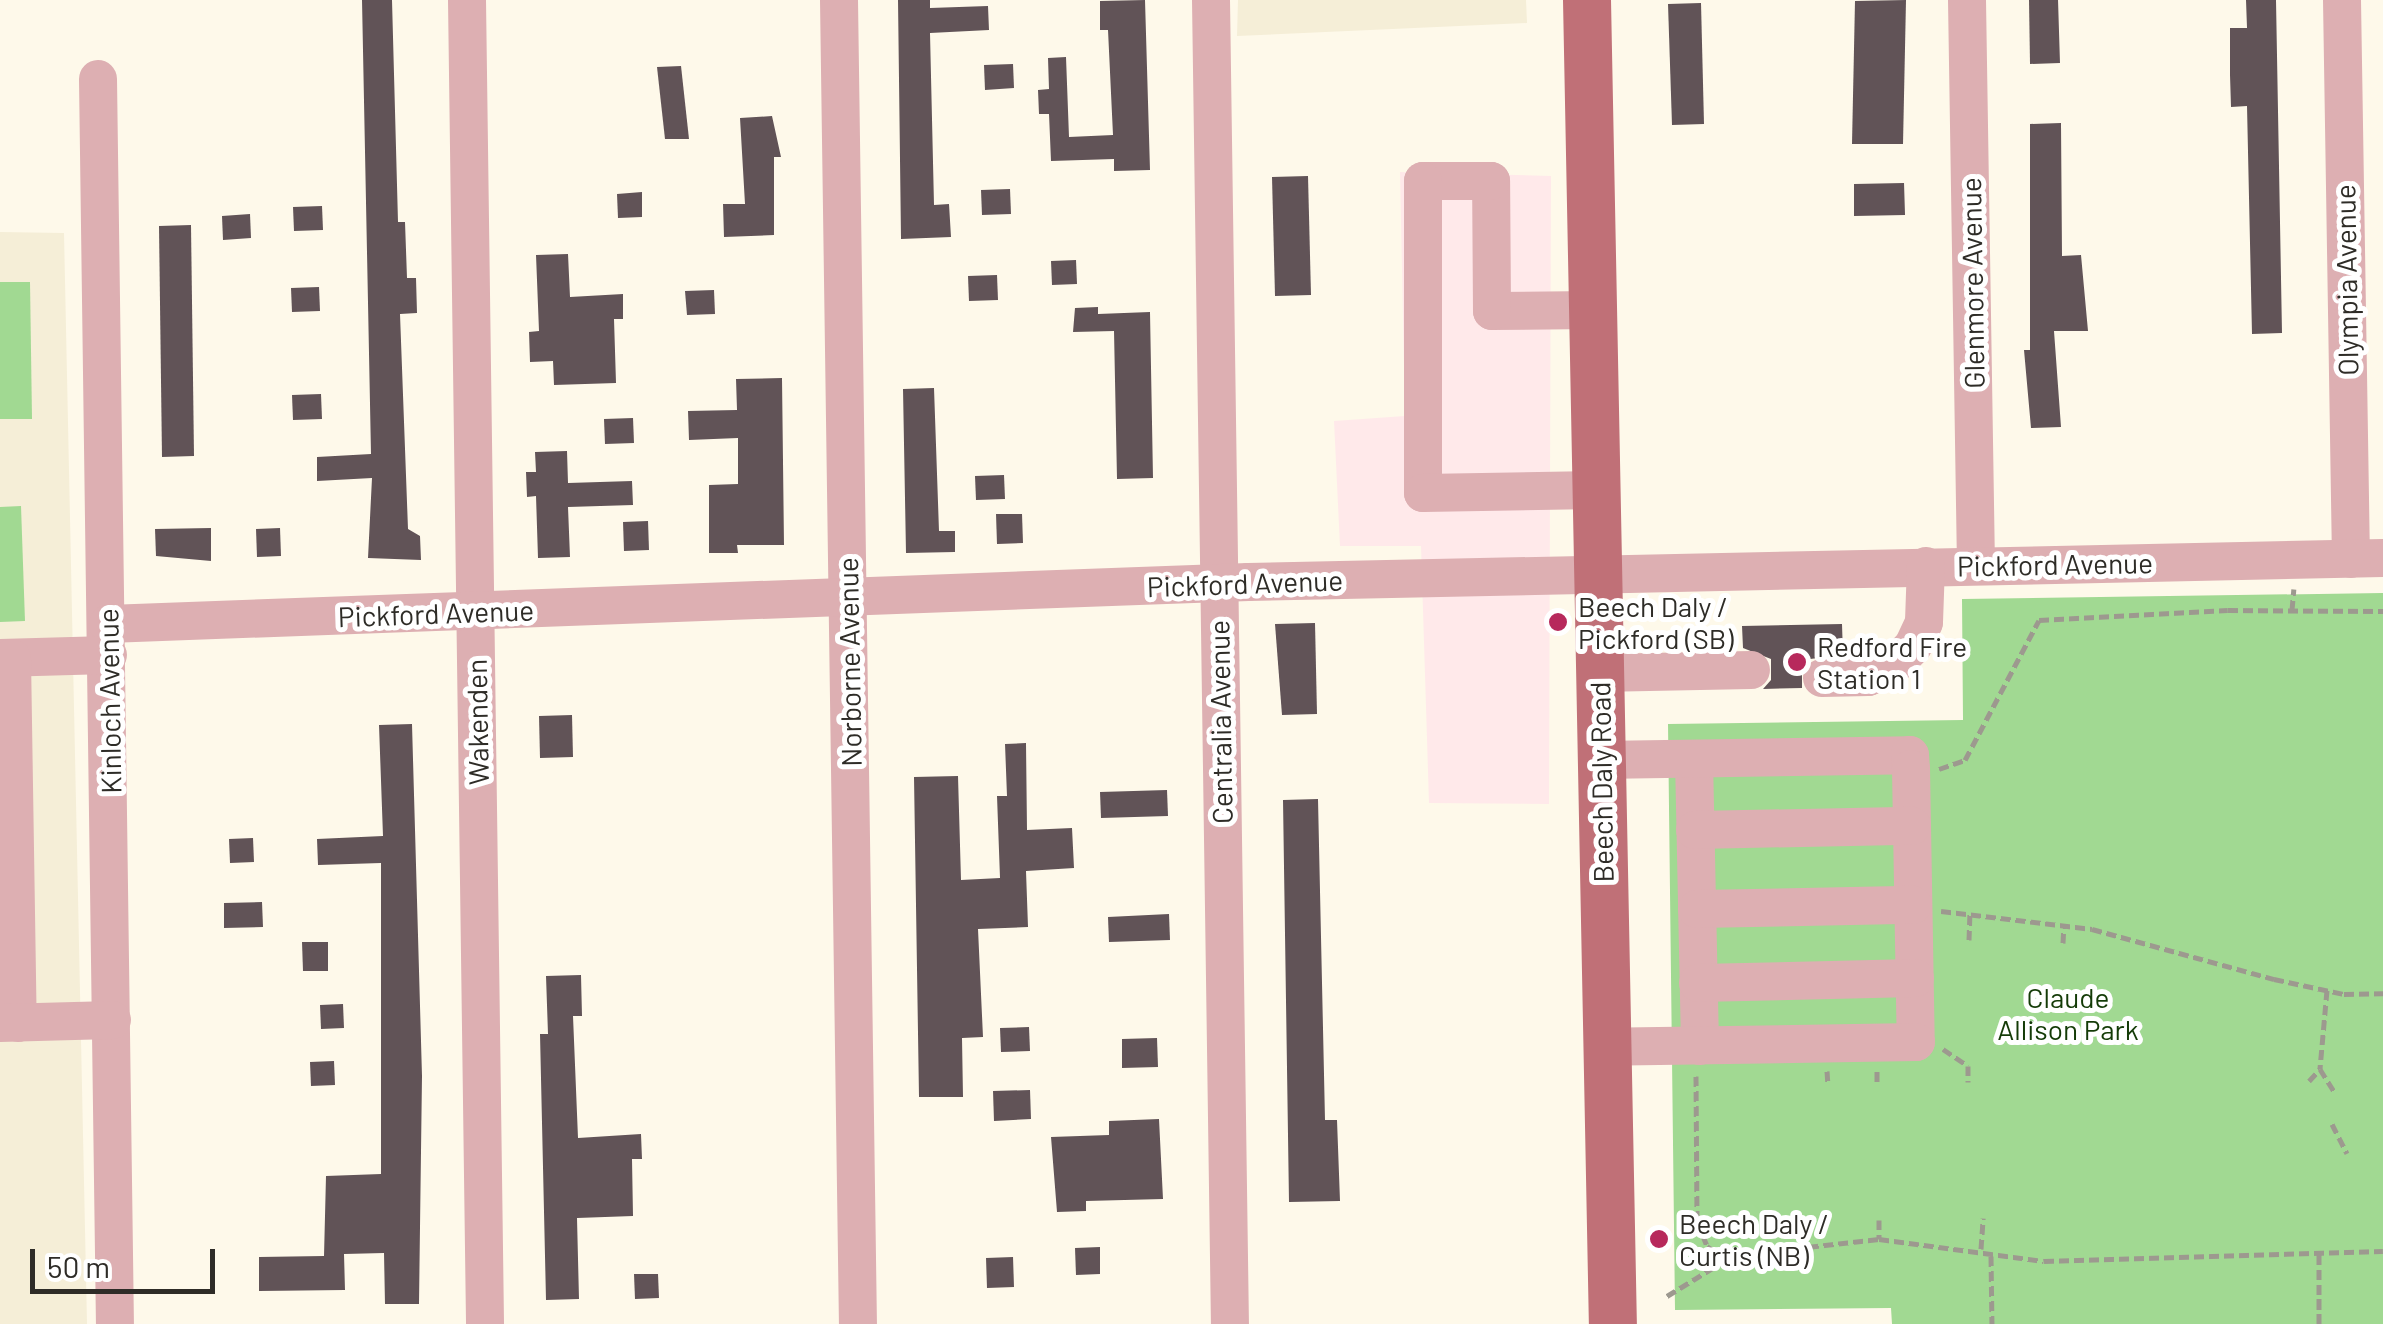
<!DOCTYPE html>
<style>
body{margin:0}
#map{position:relative;width:2383px;height:1324px;overflow:hidden;background:#fef9ea;font-family:Barlow,sans-serif}
div>[style]{position:absolute}
[style*='--x']{left:calc(var(--x)*1px);top:calc(var(--y)*1px);width:calc(var(--w)*1px);rotate:calc(var(--a)*1deg)}
.commercial>*{inset:0;background:#ffe9ea}
.built>*{inset:0;background:#f5eed7}
.green>*{inset:0;background:#a1d992}
.building>*{inset:0;background:#615357}
.path>*{height:5px;margin-top:-2.5px;transform-origin:0;background:repeating-linear-gradient(90deg,#9d998f 0 10px,transparent 0 15px)}
.minor>*{height:38px;margin:-19px;padding:0 19px;transform-origin:19px;border-radius:19px;background:#ddafb2}
.major>*{height:48px;margin:-24px;padding:0 24px;transform-origin:24px;border-radius:24px;background:#c07077}
.dots>*{width:28px;height:28px;translate:-50% -50%;box-sizing:border-box;border:5px solid #fff;border-radius:50%}
span{translate:-50% -50%;white-space:nowrap;text-align:center;line-height:1.15;-webkit-text-stroke:10px #fff;paint-order:stroke}
.street-label{font-size:28px;color:#2e2c27}
.poi-label{font-size:28px;color:#2e2c27}
.left{translate:0 -50%;text-align:left}
.park-label{font-size:28px;color:#143b07}
.scale{position:absolute;left:30px;top:1249px;width:185px;height:45px;box-sizing:border-box;border:5px solid #2e2c27;border-top:0;padding-left:12px;font-size:30px;line-height:35px;white-space:nowrap;color:#2e2c27;-webkit-text-stroke:8px #fff;paint-order:stroke}
</style>
<div id="map">
<div class="commercial">
<div style="clip-path:polygon(1400px 172px,1551px 176px,1549px 804px,1429px 803px,1421px 546px,1340px 546px,1334px 421px,1405px 416px)"></div>
</div>
<div class="built">
<div style="clip-path:polygon(1238px 0,1526px 0,1527px 23px,1237px 36px)"></div>
<div style="clip-path:polygon(0 232px,64px 233px,87px 1324px,0 1324px)"></div>
</div>
<div class="green">
<div style="clip-path:polygon(0 282px,30px 282px,32px 419px,0 419px)"></div>
<div style="clip-path:polygon(21px 506px,25px 621px,0 622px,0 507px)"></div>
<div style="clip-path:polygon(2383px 593px,2383px 1324px,1892px 1324px,1891px 1308px,1675px 1310px,1668px 724px,1963px 720px,1962px 599px)"></div>
</div>
<div class="building">
<div style="clip-path:polygon(362px 0,392px 0,398px 222px,405px 222px,407px 278px,416px 278px,417px 313px,400px 314px,408px 529px,420px 536px,421px 560px,368px 558px,372px 478px,317px 481px,317px 457px,371px 454px)"></div>
<div style="clip-path:polygon(898px 0,930px 0,930px 8px,988px 6px,989px 30px,930px 33px,934px 205px,949px 204px,951px 237px,901px 239px)"></div>
<div style="clip-path:polygon(1145px 0,1150px 170px,1114px 171px,1114px 159px,1051px 161px,1049px 114px,1039px 114px,1038px 90px,1049px 89px,1048px 58px,1066px 57px,1069px 137px,1113px 135px,1108px 30px,1100px 30px,1100px 1px)"></div>
<div style="clip-path:polygon(1906px 0,1903px 144px,1852px 144px,1855px 1px)"></div>
<div style="clip-path:polygon(2029px 0,2058px 0,2060px 63px,2030px 64px)"></div>
<div style="clip-path:polygon(2246px 0,2276px 0,2282px 333px,2252px 334px,2247px 106px,2231px 107px,2230px 75px,2230px 28px,2247px 28px)"></div>
<div style="clip-path:polygon(1701px 3px,1704px 124px,1672px 125px,1668px 4px)"></div>
<div style="clip-path:polygon(1013px 64px,1014px 88px,985px 90px,984px 65px)"></div>
<div style="clip-path:polygon(681px 66px,689px 139px,665px 139px,657px 67px)"></div>
<div style="clip-path:polygon(772px 116px,781px 157px,774px 157px,774px 235px,724px 237px,723px 204px,745px 204px,740px 118px)"></div>
<div style="clip-path:polygon(2061px 123px,2062px 256px,2081px 255px,2088px 331px,2054px 331px,2061px 427px,2031px 428px,2024px 350px,2030px 350px,2030px 124px)"></div>
<div style="clip-path:polygon(1308px 176px,1311px 295px,1275px 296px,1272px 177px)"></div>
<div style="clip-path:polygon(1904px 183px,1905px 215px,1854px 216px,1854px 184px)"></div>
<div style="clip-path:polygon(1010px 189px,1011px 214px,982px 215px,981px 190px)"></div>
<div style="clip-path:polygon(642px 192px,642px 217px,618px 218px,617px 194px)"></div>
<div style="clip-path:polygon(322px 206px,323px 230px,294px 231px,293px 207px)"></div>
<div style="clip-path:polygon(250px 214px,251px 238px,223px 240px,222px 216px)"></div>
<div style="clip-path:polygon(191px 225px,194px 456px,162px 457px,159px 226px)"></div>
<div style="clip-path:polygon(568px 254px,570px 297px,623px 294px,623px 319px,614px 319px,616px 383px,554px 385px,553px 361px,530px 362px,529px 332px,539px 331px,536px 255px)"></div>
<div style="clip-path:polygon(1076px 260px,1077px 284px,1052px 285px,1051px 261px)"></div>
<div style="clip-path:polygon(997px 275px,998px 300px,969px 301px,968px 276px)"></div>
<div style="clip-path:polygon(319px 287px,320px 311px,292px 312px,291px 288px)"></div>
<div style="clip-path:polygon(714px 290px,715px 314px,687px 315px,685px 291px)"></div>
<div style="clip-path:polygon(1098px 307px,1098px 314px,1150px 312px,1153px 478px,1117px 479px,1114px 331px,1073px 332px,1075px 308px)"></div>
<div style="clip-path:polygon(782px 378px,784px 545px,737px 545px,738px 553px,709px 553px,709px 485px,738px 484px,738px 438px,689px 440px,688px 411px,737px 410px,736px 379px)"></div>
<div style="clip-path:polygon(934px 388px,939px 531px,955px 531px,955px 552px,906px 553px,903px 389px)"></div>
<div style="clip-path:polygon(321px 394px,322px 419px,293px 420px,292px 395px)"></div>
<div style="clip-path:polygon(633px 418px,634px 443px,605px 444px,604px 419px)"></div>
<div style="clip-path:polygon(567px 451px,568px 483px,632px 481px,633px 505px,568px 507px,570px 557px,538px 558px,536px 496px,527px 497px,526px 472px,536px 472px,535px 452px)"></div>
<div style="clip-path:polygon(1004px 475px,1005px 499px,976px 500px,975px 476px)"></div>
<div style="clip-path:polygon(996px 514px,1022px 514px,1023px 543px,997px 544px)"></div>
<div style="clip-path:polygon(648px 521px,649px 550px,624px 551px,623px 522px)"></div>
<div style="clip-path:polygon(211px 528px,211px 561px,156px 556px,155px 529px)"></div>
<div style="clip-path:polygon(280px 528px,281px 556px,257px 557px,256px 529px)"></div>
<div style="clip-path:polygon(1315px 623px,1317px 714px,1282px 715px,1275px 624px)"></div>
<div style="clip-path:polygon(1842px 624px,1843px 655px,1810px 659px,1802px 668px,1802px 688px,1763px 689px,1771px 680px,1771px 659px,1743px 648px,1742px 626px)"></div>
<div style="clip-path:polygon(572px 715px,573px 757px,540px 758px,539px 716px)"></div>
<div style="clip-path:polygon(412px 724px,422px 1076px,419px 1304px,385px 1304px,384px 1253px,344px 1254px,345px 1290px,259px 1291px,259px 1257px,324px 1256px,326px 1176px,381px 1174px,381px 863px,318px 865px,317px 839px,383px 836px,379px 725px)"></div>
<div style="clip-path:polygon(1026px 743px,1027px 830px,1072px 828px,1074px 868px,1026px 871px,1028px 927px,978px 929px,983px 1037px,962px 1038px,963px 1097px,919px 1097px,914px 777px,958px 776px,961px 880px,1000px 878px,997px 796px,1007px 796px,1005px 744px)"></div>
<div style="clip-path:polygon(1167px 790px,1168px 816px,1101px 818px,1100px 792px)"></div>
<div style="clip-path:polygon(1318px 799px,1325px 1120px,1337px 1120px,1340px 1201px,1289px 1202px,1283px 800px)"></div>
<div style="clip-path:polygon(253px 838px,254px 862px,230px 863px,229px 839px)"></div>
<div style="clip-path:polygon(262px 902px,263px 927px,224px 928px,224px 903px)"></div>
<div style="clip-path:polygon(1169px 914px,1170px 940px,1109px 942px,1108px 917px)"></div>
<div style="clip-path:polygon(302px 942px,328px 942px,328px 971px,303px 971px)"></div>
<div style="clip-path:polygon(581px 975px,582px 1016px,573px 1016px,578px 1138px,641px 1134px,642px 1159px,632px 1159px,633px 1216px,577px 1218px,579px 1299px,546px 1300px,540px 1034px,548px 1034px,546px 976px)"></div>
<div style="clip-path:polygon(343px 1004px,344px 1028px,321px 1029px,320px 1005px)"></div>
<div style="clip-path:polygon(1029px 1027px,1030px 1051px,1001px 1052px,1000px 1028px)"></div>
<div style="clip-path:polygon(1157px 1038px,1158px 1067px,1122px 1068px,1122px 1039px)"></div>
<div style="clip-path:polygon(334px 1061px,335px 1085px,311px 1086px,310px 1062px)"></div>
<div style="clip-path:polygon(1030px 1090px,1031px 1119px,994px 1121px,993px 1091px)"></div>
<div style="clip-path:polygon(1159px 1119px,1163px 1199px,1086px 1201px,1086px 1211px,1057px 1212px,1051px 1137px,1109px 1135px,1109px 1121px)"></div>
<div style="clip-path:polygon(1100px 1247px,1100px 1274px,1076px 1275px,1075px 1248px)"></div>
<div style="clip-path:polygon(1013px 1257px,1014px 1287px,987px 1288px,986px 1258px)"></div>
<div style="clip-path:polygon(634px 1274px,658px 1274px,659px 1298px,635px 1299px)"></div>
</div>
<div class="path">
<div style="--x:2292;--y:610;--w:21;--a:-85"></div>
<div style="--x:1939;--y:769;--w:28;--a:-19"></div>
<div style="--x:1965;--y:760;--w:158;--a:-62.1"></div>
<div style="--x:2039;--y:620;--w:189;--a:-3"></div>
<div style="--x:2228;--y:610;--w:155;--a:0.4"></div>
<div style="--x:1941;--y:911;--w:152;--a:6.8"></div>
<div style="--x:2092;--y:929;--w:189;--a:15.4"></div>
<div style="--x:2274;--y:979;--w:72;--a:12.1"></div>
<div style="--x:2344;--y:994;--w:39;--a:-1"></div>
<div style="--x:1969;--y:940;--w:26;--a:-88"></div>
<div style="--x:2063;--y:943;--w:19;--a:-87"></div>
<div style="--x:2327;--y:990;--w:79;--a:95.1"></div>
<div style="--x:2320;--y:1069;--w:26;--a:58"></div>
<div style="--x:1943;--y:1049;--w:30;--a:34"></div>
<div style="--x:1968;--y:1066;--w:16;--a:90"></div>
<div style="--x:1827;--y:1071;--w:14;--a:86"></div>
<div style="--x:1877;--y:1071;--w:13;--a:90"></div>
<div style="--x:1696;--y:1076;--w:145;--a:89.6"></div>
<div style="--x:1697;--y:1221;--w:27;--a:68"></div>
<div style="--x:1707;--y:1246;--w:24;--a:35"></div>
<div style="--x:2309;--y:1081;--w:16;--a:-47"></div>
<div style="--x:2332;--y:1124;--w:33;--a:63"></div>
<div style="--x:1879;--y:1220;--w:19;--a:90"></div>
<div style="--x:1981;--y:1249;--w:31;--a:-86"></div>
<div style="--x:1991;--y:1256;--w:68;--a:89.2"></div>
<div style="--x:1667;--y:1296;--w:79;--a:-31.5"></div>
<div style="--x:1734;--y:1255;--w:146;--a:-6.3"></div>
<div style="--x:1879;--y:1239;--w:166;--a:7.6"></div>
<div style="--x:2044;--y:1261;--w:339;--a:-1.7"></div>
<div style="--x:2319;--y:1324;--w:70;--a:-90"></div>
</div>
<div class="minor">
<div style="--x:467;--y:0;--w:1324;--a:89.22"></div>
<div style="--x:839;--y:0;--w:1324;--a:89.18"></div>
<div style="--x:1211;--y:0;--w:1324;--a:89.18"></div>
<div style="--x:1967;--y:0;--w:566;--a:89.09"></div>
<div style="--x:2342;--y:0;--w:559;--a:89.08"></div>
<div style="--x:98;--y:79;--w:1245;--a:89.22"></div>
<div style="--x:1592;--y:310;--w:100;--a:179.4"></div>
<div style="--x:1492;--y:311;--w:130;--a:-90.4"></div>
<div style="--x:1491;--y:181;--w:68;--a:180"></div>
<div style="--x:1423;--y:181;--w:312;--a:90"></div>
<div style="--x:1423;--y:493;--w:172;--a:-1"></div>
<div style="--x:108;--y:624;--w:1141;--a:-2.11"></div>
<div style="--x:1248;--y:582;--w:1135;--a:-1.21"></div>
<div style="--x:0;--y:658;--w:108;--a:-1.6"></div>
<div style="--x:12;--y:658;--w:365;--a:89.1"></div>
<div style="--x:1598;--y:673;--w:153;--a:-1.1"></div>
<div style="--x:1822;--y:678;--w:46;--a:-1.2"></div>
<div style="--x:1868;--y:677;--w:25;--a:-21"></div>
<div style="--x:1891;--y:668;--w:31;--a:-45"></div>
<div style="--x:1913;--y:646;--w:26;--a:-65"></div>
<div style="--x:1924;--y:622;--w:56;--a:-88"></div>
<div style="--x:1694;--y:759;--w:287;--a:88.8"></div>
<div style="--x:1600;--y:760;--w:310;--a:-0.9"></div>
<div style="--x:1910;--y:755;--w:14;--a:86"></div>
<div style="--x:1911;--y:769;--w:273;--a:89"></div>
<div style="--x:1916;--y:1042;--w:309;--a:179.1"></div>
<div style="--x:1695;--y:830;--w:217;--a:-1.1"></div>
<div style="--x:1697;--y:909;--w:216;--a:-1.1"></div>
<div style="--x:1698;--y:983;--w:217;--a:-1.3"></div>
<div style="--x:0;--y:1023;--w:112;--a:-1.5"></div>
</div>
<div class="major">
<div style="--x:1587;--y:0;--w:1324;--a:88.88"></div>
</div>
<div class="dots">
<div style="left:1558px;top:622px;background:#b7295c"></div>
<div style="left:1797px;top:662px;background:#b7295c"></div>
<div style="left:1659px;top:1239px;background:#b7295c"></div>
</div>
<div class="street-label">
<span style="left:2346px;top:280px;rotate:-91deg">Olympia Avenue</span>
<span style="left:1972px;top:283px;rotate:-91deg">Glenmore Avenue</span>
<span style="left:2055px;top:564px;rotate:-1deg">Pickford Avenue</span>
<span style="left:1245px;top:583px;rotate:-2deg">Pickford Avenue</span>
<span style="left:436px;top:613px;rotate:-2deg">Pickford Avenue</span>
<span style="left:849px;top:662px;rotate:-91deg">Norborne Avenue</span>
<span style="left:109px;top:701px;rotate:-91deg">Kinloch Avenue</span>
<span style="left:477px;top:722px;rotate:-91deg">Wakenden</span>
<span style="left:1220px;top:722px;rotate:-91deg">Centralia Avenue</span>
<span style="left:1601px;top:782px;rotate:-91deg">Beech Daly Road</span>
</div>
<div class="poi-label">
<span class="left" style="left:1578px;top:622px">Beech Daly /<br>Pickford (SB)</span>
<span class="left" style="left:1817px;top:662px">Redford Fire<br>Station 1</span>
<span class="left" style="left:1679px;top:1239px">Beech Daly /<br>Curtis (NB)</span>
</div>
<div class="park-label">
<span style="left:2068px;top:1013px">Claude<br>Allison Park</span>
</div>
<div class="scale">50 m</div>
</div>
